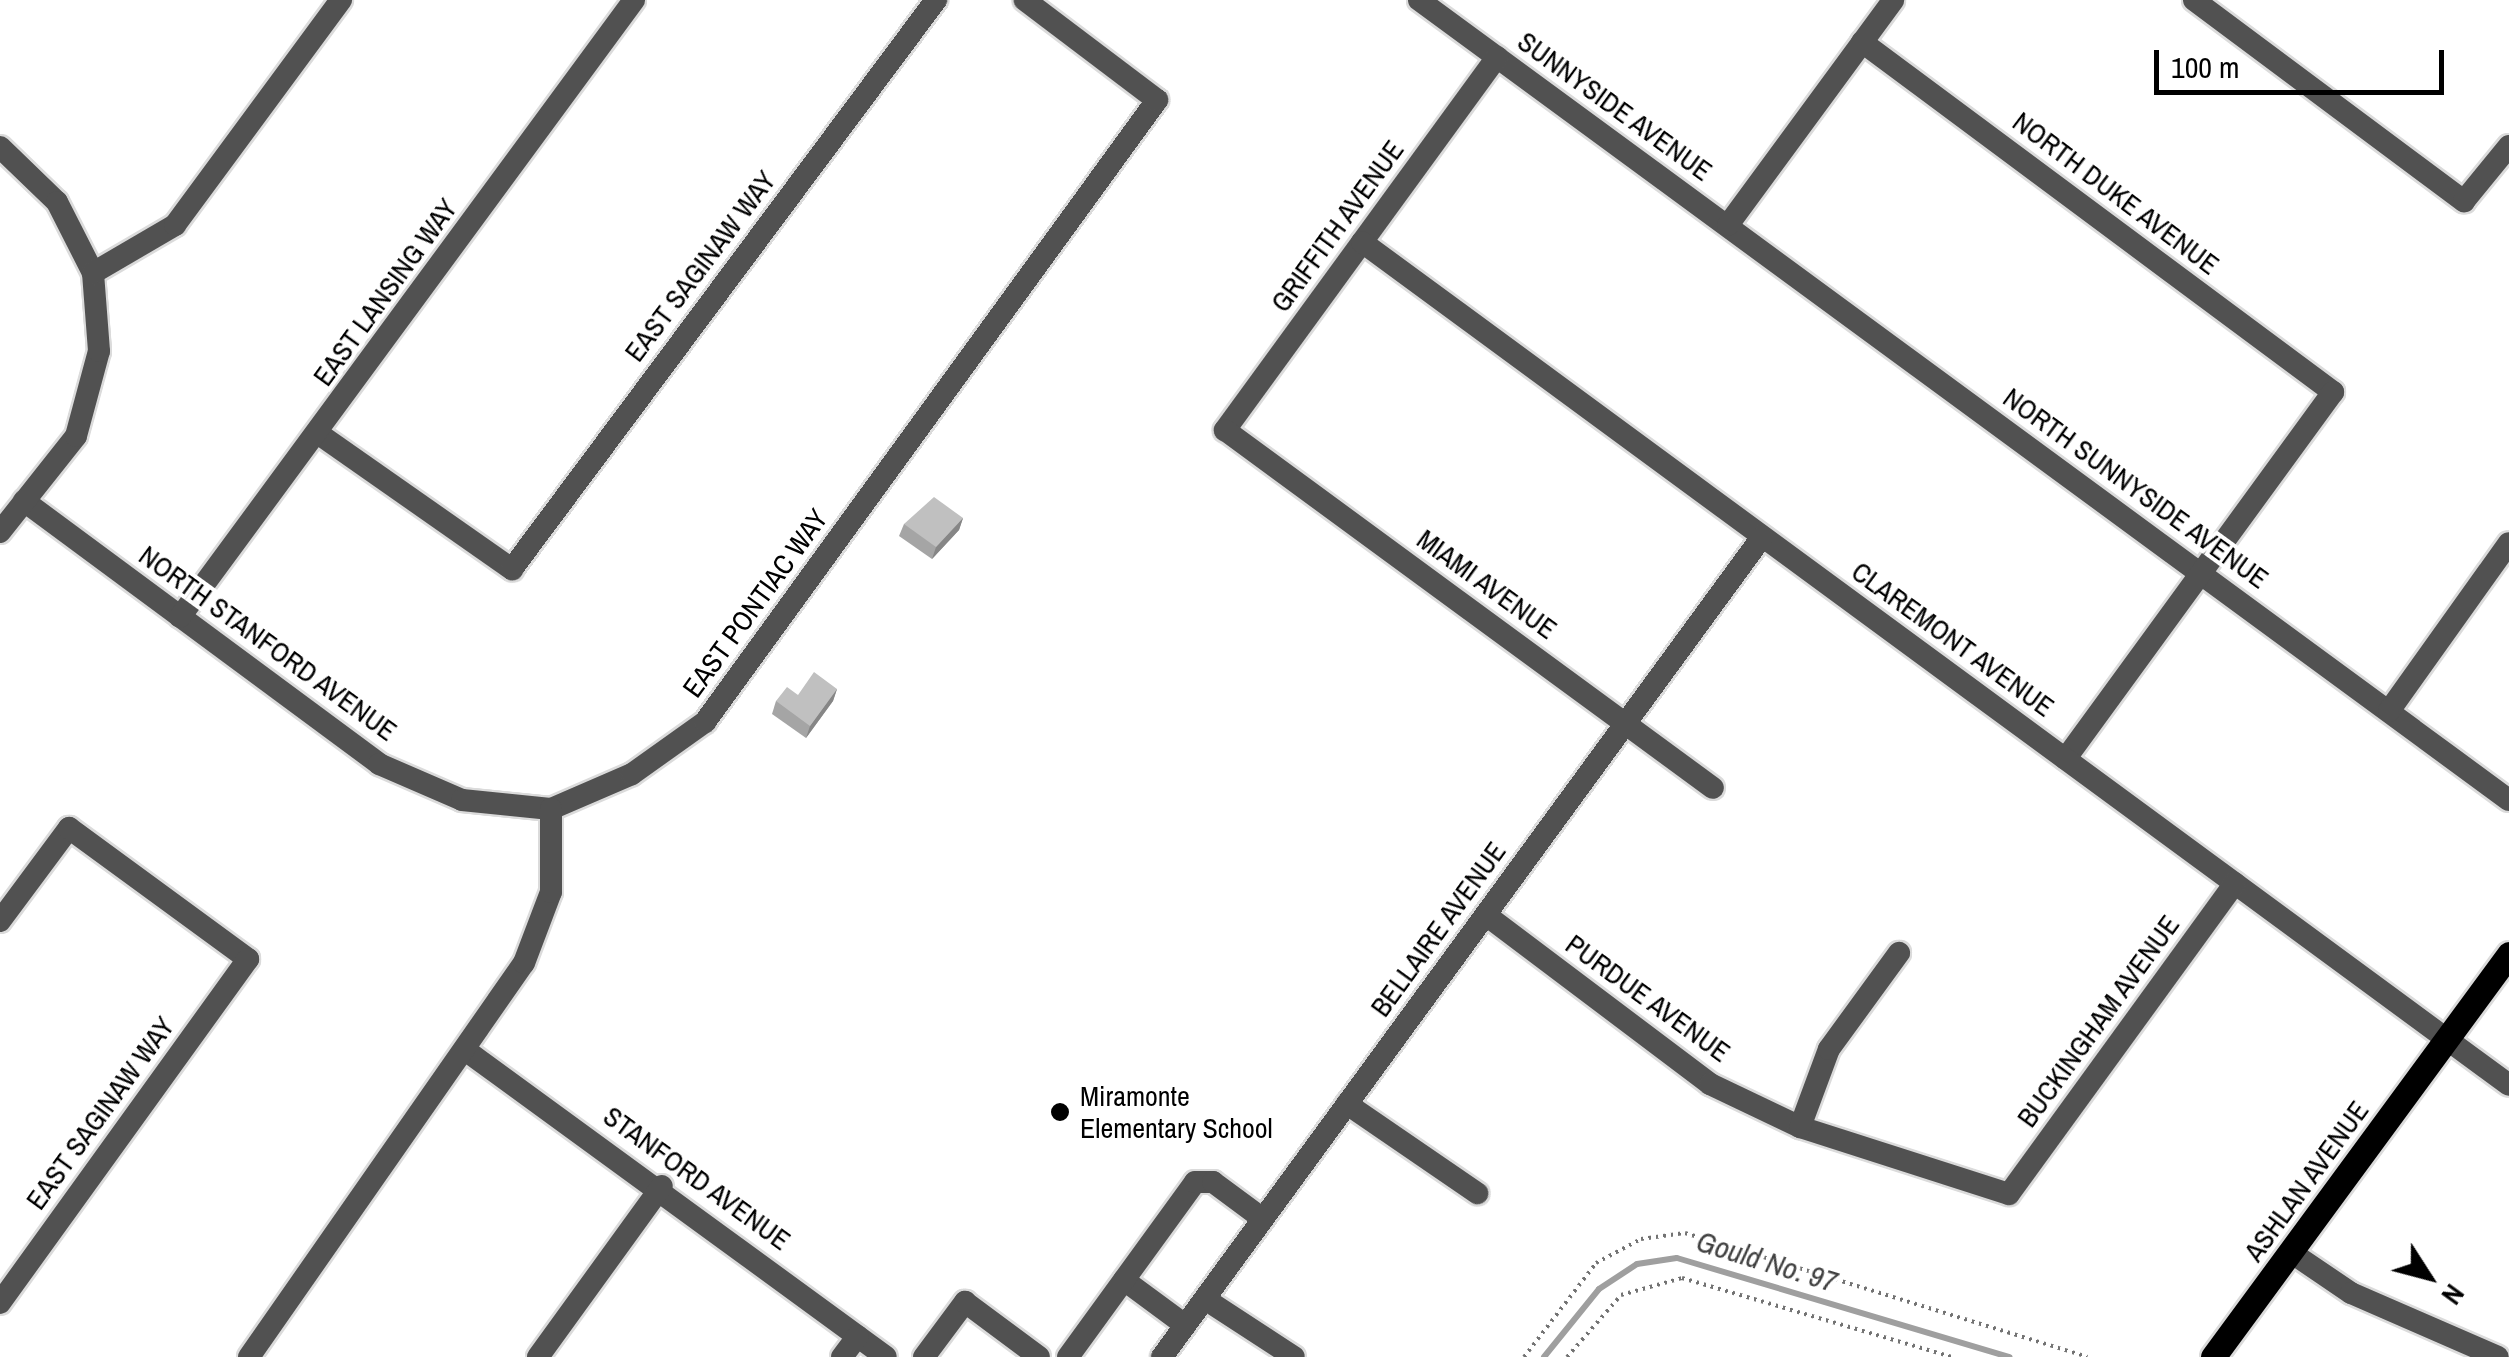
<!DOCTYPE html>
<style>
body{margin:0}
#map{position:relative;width:2509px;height:1357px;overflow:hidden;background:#fff;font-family:"Archivo Narrow",sans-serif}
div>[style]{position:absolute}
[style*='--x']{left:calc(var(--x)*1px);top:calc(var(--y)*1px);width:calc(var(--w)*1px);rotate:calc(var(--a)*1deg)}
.stream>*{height:6px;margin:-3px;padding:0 3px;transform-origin:3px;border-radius:3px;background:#9f9f9f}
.path>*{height:4px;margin-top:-2px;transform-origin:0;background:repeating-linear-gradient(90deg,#737373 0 2.5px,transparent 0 7.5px)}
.roads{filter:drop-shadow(2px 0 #dbdbdb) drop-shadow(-2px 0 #dbdbdb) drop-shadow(0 2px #dbdbdb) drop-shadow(0 -2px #dbdbdb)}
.minor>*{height:22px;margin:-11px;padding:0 11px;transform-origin:11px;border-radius:11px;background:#515151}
.major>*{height:25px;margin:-12.5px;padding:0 12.5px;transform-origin:12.5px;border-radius:12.5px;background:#000}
.wall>*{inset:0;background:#a5a5a5}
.shaded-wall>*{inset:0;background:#868686}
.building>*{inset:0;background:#c0c0c0}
.dots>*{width:28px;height:28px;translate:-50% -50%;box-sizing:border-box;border:5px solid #fff;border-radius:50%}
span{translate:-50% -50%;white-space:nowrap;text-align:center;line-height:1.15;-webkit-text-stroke:8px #fff;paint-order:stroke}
.street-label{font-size:28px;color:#000}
.poi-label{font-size:28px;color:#000}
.left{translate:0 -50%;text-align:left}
.water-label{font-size:30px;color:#404040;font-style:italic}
.north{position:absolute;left:2379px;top:1227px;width:100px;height:100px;-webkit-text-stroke:8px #fff;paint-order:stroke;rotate:126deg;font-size:28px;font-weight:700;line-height:40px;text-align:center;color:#000}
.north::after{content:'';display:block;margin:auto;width:35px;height:45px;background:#000;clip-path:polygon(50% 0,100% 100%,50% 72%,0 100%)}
.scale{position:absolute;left:2154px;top:50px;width:290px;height:45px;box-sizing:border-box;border:5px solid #000;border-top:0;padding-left:12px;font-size:30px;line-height:35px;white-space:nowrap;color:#000;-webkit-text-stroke:8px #fff;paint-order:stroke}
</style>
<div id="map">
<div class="stream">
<div style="--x:1544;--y:1357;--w:87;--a:-51"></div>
<div style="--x:1599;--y:1289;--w:45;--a:-33.3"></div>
<div style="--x:1637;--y:1264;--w:40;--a:-8.5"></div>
<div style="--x:1677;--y:1258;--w:347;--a:16.6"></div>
</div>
<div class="path">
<div style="--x:1524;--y:1357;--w:118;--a:-52.5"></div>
<div style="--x:1596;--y:1263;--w:51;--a:-28.1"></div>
<div style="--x:1641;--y:1239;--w:44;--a:-7.8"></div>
<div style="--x:1685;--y:1233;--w:421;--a:17.1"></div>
<div style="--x:1567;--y:1357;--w:82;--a:-48.9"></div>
<div style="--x:1621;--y:1295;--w:63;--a:-15.6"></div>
<div style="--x:1682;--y:1278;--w:282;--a:16.3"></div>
</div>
<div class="roads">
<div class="minor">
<div style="--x:1419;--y:0;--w:1352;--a:36.28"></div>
<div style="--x:2194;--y:0;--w:337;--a:36.7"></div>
<div style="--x:2464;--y:201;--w:71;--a:-50.7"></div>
<div style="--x:1862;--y:42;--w:587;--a:36.62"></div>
<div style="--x:2333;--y:392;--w:454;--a:126.1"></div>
<div style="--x:1497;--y:57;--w:462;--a:126.1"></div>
<div style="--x:1225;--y:430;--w:605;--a:36.26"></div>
<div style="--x:0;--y:147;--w:79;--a:44"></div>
<div style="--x:57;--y:202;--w:80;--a:63.1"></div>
<div style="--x:1728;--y:225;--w:279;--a:-53.7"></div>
<div style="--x:1362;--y:242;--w:1423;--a:36.31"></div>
<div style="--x:319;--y:434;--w:236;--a:35"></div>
<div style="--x:512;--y:569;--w:710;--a:-53.31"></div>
<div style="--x:24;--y:501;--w:442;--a:36.5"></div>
<div style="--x:379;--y:764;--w:90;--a:23.4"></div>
<div style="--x:462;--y:800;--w:89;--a:5.8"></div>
<div style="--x:551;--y:809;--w:88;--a:-23.4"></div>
<div style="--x:632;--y:774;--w:90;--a:-35.5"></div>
<div style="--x:705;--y:722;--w:769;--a:-53.99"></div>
<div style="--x:1157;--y:100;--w:166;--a:-142.9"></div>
<div style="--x:0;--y:532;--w:122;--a:-51.6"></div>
<div style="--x:76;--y:436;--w:88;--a:-74.9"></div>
<div style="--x:99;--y:351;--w:78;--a:-94.4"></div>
<div style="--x:93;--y:273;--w:95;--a:-30.3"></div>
<div style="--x:175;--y:225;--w:280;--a:-53.6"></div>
<div style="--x:180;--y:617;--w:766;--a:-53.65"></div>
<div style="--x:2389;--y:711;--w:206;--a:-54.5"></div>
<div style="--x:1486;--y:915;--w:281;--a:37"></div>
<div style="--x:1710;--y:1084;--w:100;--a:25.5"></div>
<div style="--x:1800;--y:1127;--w:219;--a:17.8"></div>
<div style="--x:2009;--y:1194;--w:384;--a:-54"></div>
<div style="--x:0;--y:921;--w:116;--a:-53.4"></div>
<div style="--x:69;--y:828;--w:222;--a:36.2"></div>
<div style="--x:248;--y:959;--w:424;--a:125.8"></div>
<div style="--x:468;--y:1052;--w:517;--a:36.12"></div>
<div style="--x:1347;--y:1104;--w:158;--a:34.4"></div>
<div style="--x:1800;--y:1127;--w:83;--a:-69.6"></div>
<div style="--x:1829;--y:1049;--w:119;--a:-53.9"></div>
<div style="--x:2292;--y:1253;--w:71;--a:34.1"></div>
<div style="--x:2351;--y:1293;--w:160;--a:23.5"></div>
<div style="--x:1124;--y:1280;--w:76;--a:36.4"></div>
<div style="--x:1205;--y:1299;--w:106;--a:33.1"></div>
<div style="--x:249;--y:1357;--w:480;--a:-55.1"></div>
<div style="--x:524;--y:963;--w:76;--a:-69.2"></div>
<div style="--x:551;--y:892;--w:83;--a:-90"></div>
<div style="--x:538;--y:1357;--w:211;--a:-54.1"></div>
<div style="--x:842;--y:1357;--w:26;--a:-53"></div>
<div style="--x:924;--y:1357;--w:69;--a:-53.3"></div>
<div style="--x:965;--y:1302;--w:92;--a:36.6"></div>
<div style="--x:1068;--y:1357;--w:216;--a:-54"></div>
<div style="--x:1195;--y:1182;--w:18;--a:0"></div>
<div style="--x:1213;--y:1182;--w:62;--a:36.5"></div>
<div style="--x:1162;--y:1357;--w:1016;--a:-53.81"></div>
</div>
<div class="major">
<div style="--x:2213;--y:1357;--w:500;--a:-53.7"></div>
</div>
</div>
<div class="wall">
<div style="clip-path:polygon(963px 518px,959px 530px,932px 559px,899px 536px,904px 524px)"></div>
<div style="clip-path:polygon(837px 689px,833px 701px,806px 738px,772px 714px,776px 701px)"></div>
</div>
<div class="shaded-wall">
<div style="clip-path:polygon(963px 518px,959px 530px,932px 559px,936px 547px)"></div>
<div style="clip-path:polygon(837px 689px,833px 701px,806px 738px,810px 726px)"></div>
</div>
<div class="building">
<div style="clip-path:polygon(934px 497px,963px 518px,936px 547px,904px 524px)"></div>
<div style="clip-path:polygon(814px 672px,837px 689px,810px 726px,776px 701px,787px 687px,798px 695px)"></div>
</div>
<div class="dots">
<div style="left:1060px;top:1112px;background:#000"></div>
</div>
<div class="street-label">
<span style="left:1615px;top:106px;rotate:36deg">SUNNYSIDE AVENUE</span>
<span style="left:2116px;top:193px;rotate:37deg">NORTH DUKE AVENUE</span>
<span style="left:1337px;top:226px;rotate:-54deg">GRIFFITH AVENUE</span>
<span style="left:700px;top:266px;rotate:-53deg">EAST SAGINAW WAY</span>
<span style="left:385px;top:292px;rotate:-54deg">EAST LANSING WAY</span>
<span style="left:2136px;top:488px;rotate:36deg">NORTH SUNNYSIDE AVENUE</span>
<span style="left:1487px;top:584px;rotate:36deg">MIAMI AVENUE</span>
<span style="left:755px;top:603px;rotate:-54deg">EAST PONTIAC WAY</span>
<span style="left:1953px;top:639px;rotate:36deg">CLAREMONT AVENUE</span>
<span style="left:268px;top:643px;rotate:36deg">NORTH STANFORD AVENUE</span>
<span style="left:1438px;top:929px;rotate:-54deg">BELLAIRE AVENUE</span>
<span style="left:1648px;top:998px;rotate:36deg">PURDUE AVENUE</span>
<span style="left:2098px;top:1021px;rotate:-54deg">BUCKINGHAM AVENUE</span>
<span style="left:100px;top:1113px;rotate:-54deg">EAST SAGINAW WAY</span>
<span style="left:697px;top:1178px;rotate:36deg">STANFORD AVENUE</span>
<span style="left:2306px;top:1181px;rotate:-54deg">ASHLAN AVENUE</span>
</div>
<div class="poi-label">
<span class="left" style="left:1080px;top:1112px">Miramonte<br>Elementary School</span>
</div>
<div class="water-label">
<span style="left:1767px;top:1261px;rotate:17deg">Gould No. 97</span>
</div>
<div class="north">N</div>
<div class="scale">100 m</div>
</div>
